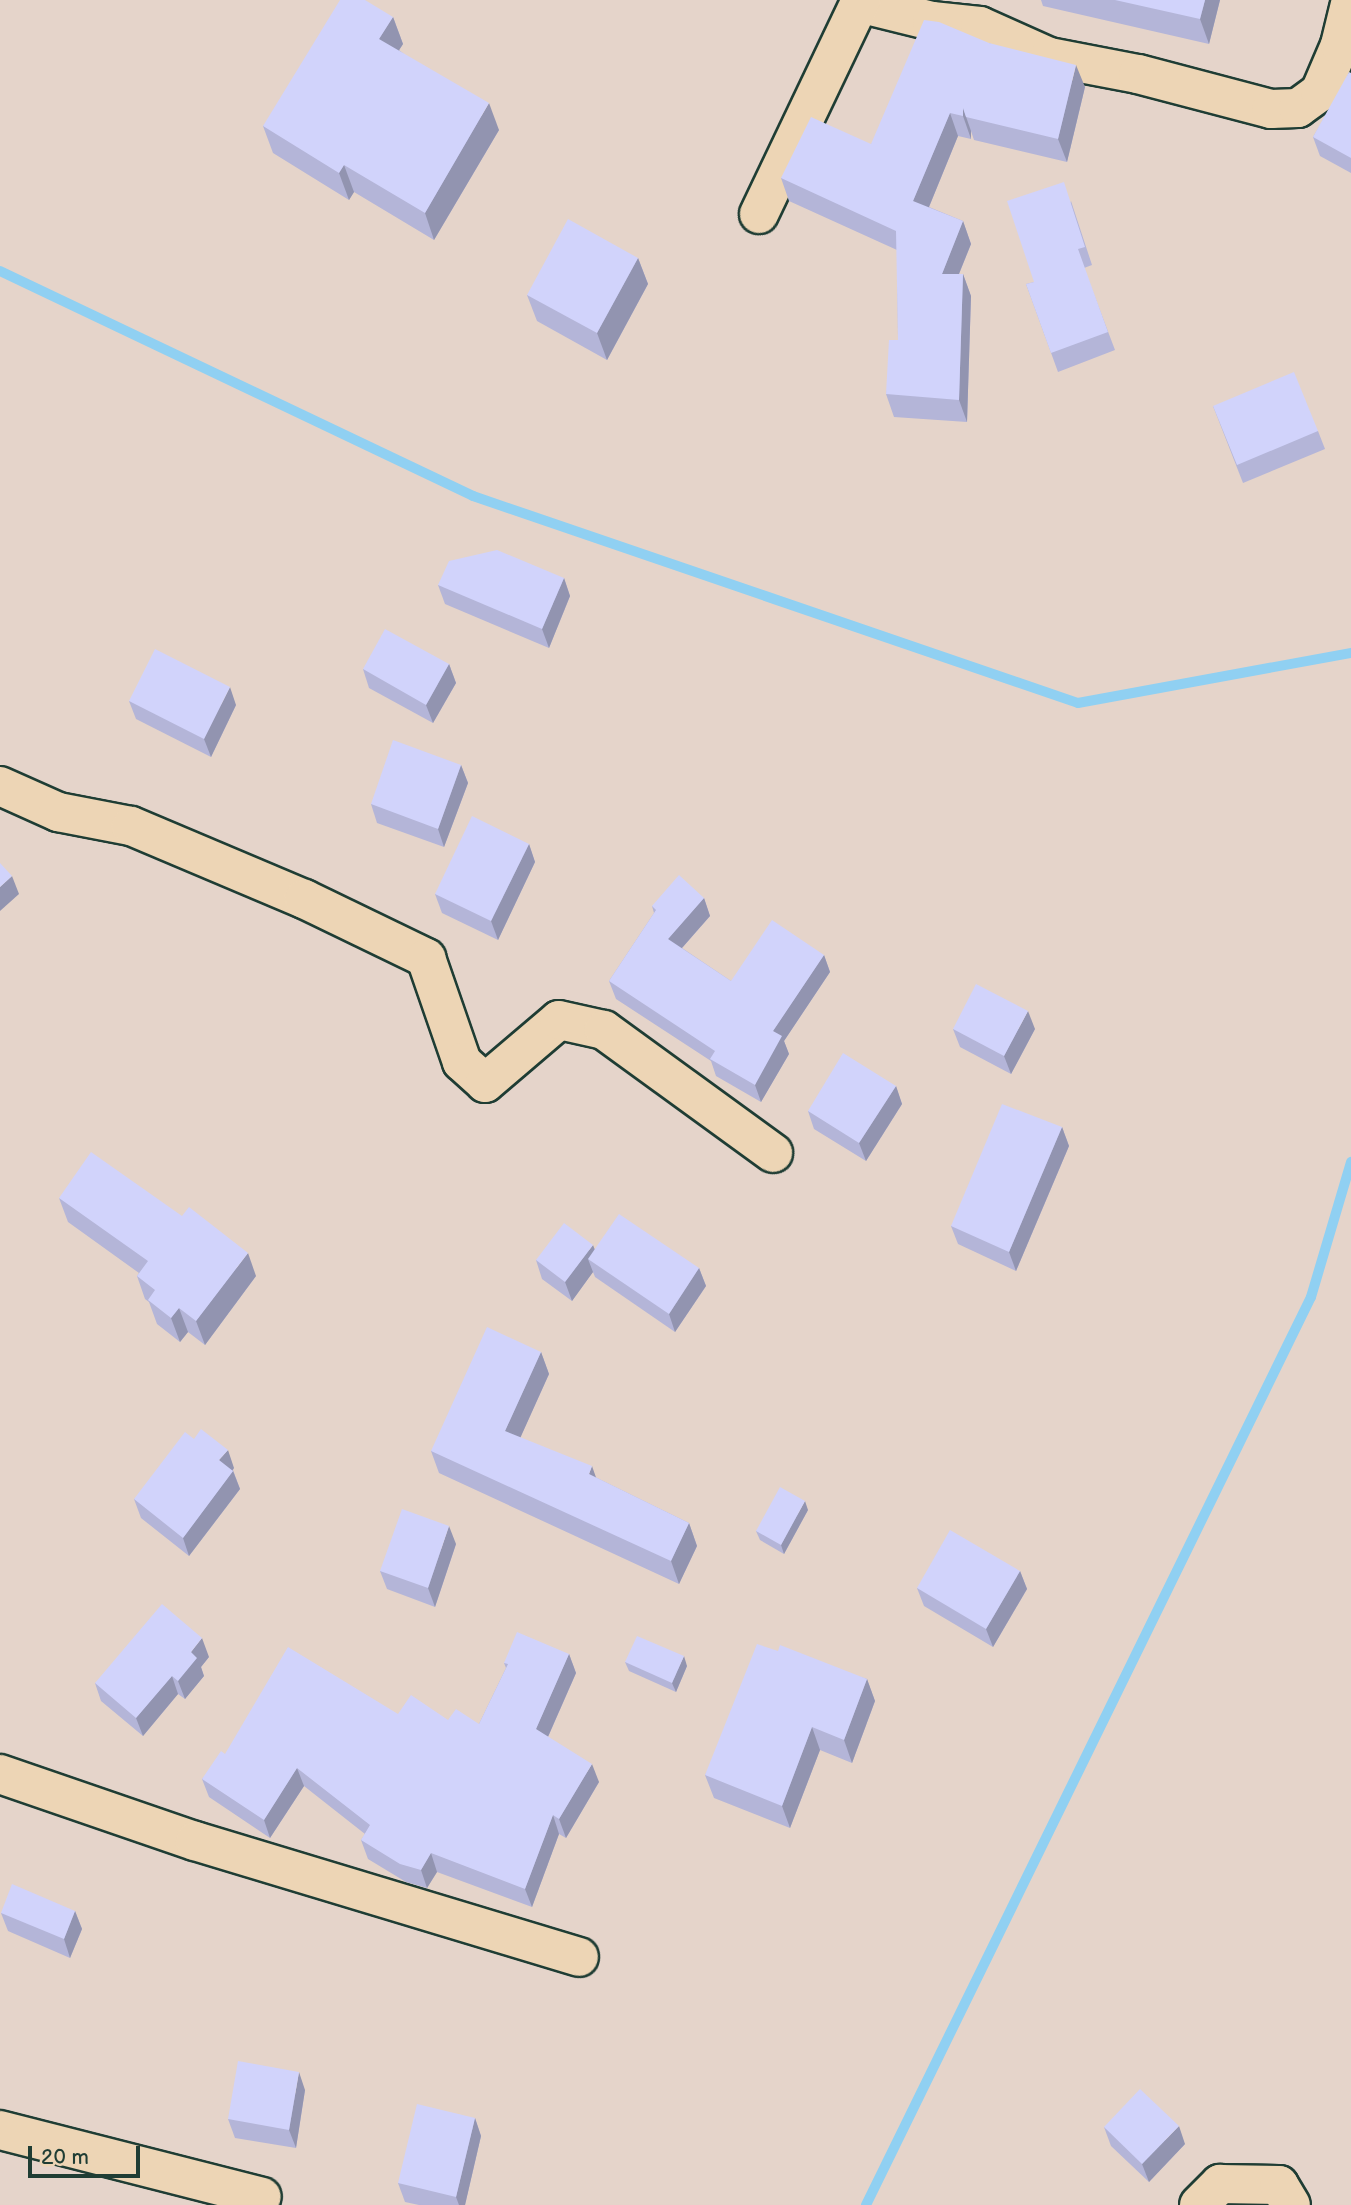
<!DOCTYPE html>
<style>
body{margin:0}
#map{position:relative;width:1351px;height:2205px;overflow:hidden;background:#e5d4ca;font-family:"Balsamiq Sans",sans-serif}
div>[style]{position:absolute}
[style*='--x']{left:calc(var(--x)*1px);top:calc(var(--y)*1px);width:calc(var(--w)*1px);rotate:calc(var(--a)*1deg)}
.stream>*{height:10px;margin:-5px;padding:0 5px;transform-origin:5px;border-radius:5px;background:#90d0f2}
.roads{filter:drop-shadow(2px 0 #1f3d34) drop-shadow(-2px 0 #1f3d34) drop-shadow(0 2px #1f3d34) drop-shadow(0 -2px #1f3d34)}
.minor>*{height:38px;margin:-19px;padding:0 19px;transform-origin:19px;border-radius:19px;background:#edd5b5}
.wall>*{inset:0;background:#b4b5d8}
.shaded-wall>*{inset:0;background:#9294b0}
.building>*{inset:0;background:#d1d3fb}
span{translate:-50% -50%;white-space:nowrap;text-align:center;line-height:1.15;-webkit-text-stroke:5px #edd5b5;paint-order:stroke}
.scale{position:absolute;left:28px;top:2146px;width:112px;height:32px;box-sizing:border-box;border:4px solid #1f3d34;border-top:0;padding-left:9px;font-size:21px;line-height:24px;white-space:nowrap;color:#1f3d34;-webkit-text-stroke:5px #edd5b5;paint-order:stroke}
</style>
<div id="map">
<div class="stream">
<div style="--x:0;--y:271;--w:524;--a:25.44"></div>
<div style="--x:473;--y:496;--w:639;--a:18.89"></div>
<div style="--x:1078;--y:703;--w:278;--a:-10.4"></div>
<div style="--x:866;--y:2205;--w:1011;--a:-63.89"></div>
<div style="--x:1311;--y:1297;--w:141;--a:-73.5"></div>
</div>
<div class="roads">
<div class="minor">
<div style="--x:859;--y:3;--w:75;--a:13.9"></div>
<div style="--x:932;--y:21;--w:48;--a:5.9"></div>
<div style="--x:980;--y:26;--w:76;--a:24.2"></div>
<div style="--x:1049;--y:57;--w:91;--a:10.8"></div>
<div style="--x:1138;--y:74;--w:138;--a:14.7"></div>
<div style="--x:1271;--y:109;--w:27;--a:-2"></div>
<div style="--x:1298;--y:108;--w:27;--a:-36"></div>
<div style="--x:1320;--y:92;--w:51;--a:-66.9"></div>
<div style="--x:1340;--y:45;--w:46;--a:-76.3"></div>
<div style="--x:759;--y:214;--w:237;--a:-64.5"></div>
<div style="--x:0;--y:786;--w:64;--a:24.1"></div>
<div style="--x:58;--y:812;--w:74;--a:10.9"></div>
<div style="--x:131;--y:826;--w:188;--a:22.9"></div>
<div style="--x:304;--y:899;--w:136;--a:25.8"></div>
<div style="--x:426;--y:958;--w:110;--a:70.9"></div>
<div style="--x:462;--y:1062;--w:31;--a:42"></div>
<div style="--x:485;--y:1083;--w:97;--a:-40.4"></div>
<div style="--x:559;--y:1020;--w:46;--a:12.5"></div>
<div style="--x:604;--y:1030;--w:209;--a:36"></div>
<div style="--x:0;--y:1774;--w:206;--a:19"></div>
<div style="--x:195;--y:1841;--w:401;--a:16.8"></div>
<div style="--x:0;--y:2130;--w:270;--a:14.3"></div>
<div style="--x:1199;--y:2205;--w:30;--a:-45"></div>
<div style="--x:1220;--y:2184;--w:59;--a:1"></div>
<div style="--x:1279;--y:2185;--w:23;--a:59"></div>
</div>
</div>
<div class="wall">
<div style="clip-path:polygon(1041px 0,1220px 0,1209px 44px,1043px 6px)"></div>
<div style="clip-path:polygon(393px 17px,403px 44px,399px 50px,499px 130px,434px 240px,354px 192px,349px 200px,273px 153px,263px 126px)"></div>
<div style="clip-path:polygon(989px 43px,1085px 87px,1067px 162px,974px 140px,971px 131px,971px 139px,958px 136px,929px 207px,963px 221px,971px 244px,959px 274px,963px 274px,971px 296px,967px 422px,894px 417px,886px 394px,898px 340px,897px 250px,789px 201px,781px 178px,871px 144px)"></div>
<div style="clip-path:polygon(1351px 73px,1351px 173px,1320px 156px,1313px 137px)"></div>
<div style="clip-path:polygon(1071px 201px,1092px 265px,1084px 268px,1115px 350px,1058px 372px,1026px 284px,1034px 282px)"></div>
<div style="clip-path:polygon(638px 258px,648px 284px,607px 360px,537px 321px,527px 295px)"></div>
<div style="clip-path:polygon(1213px 406px,1318px 431px,1325px 449px,1243px 483px)"></div>
<div style="clip-path:polygon(564px 578px,570px 596px,549px 648px,445px 604px,438px 585px)"></div>
<div style="clip-path:polygon(449px 664px,456px 683px,433px 723px,369px 688px,363px 669px)"></div>
<div style="clip-path:polygon(129px 701px,236px 705px,211px 757px,136px 719px)"></div>
<div style="clip-path:polygon(461px 765px,468px 783px,444px 847px,377px 823px,371px 804px)"></div>
<div style="clip-path:polygon(529px 844px,535px 862px,498px 940px,442px 913px,435px 894px)"></div>
<div style="clip-path:polygon(704px 898px,710px 916px,682px 948px,731px 981px,824px 955px,830px 972px,784px 1041px,789px 1054px,761px 1102px,716px 1076px,711px 1061px,616px 999px,609px 981px,654px 913px,652px 906px)"></div>
<div style="clip-path:polygon(953px 1029px,1035px 1029px,1011px 1074px,960px 1047px)"></div>
<div style="clip-path:polygon(896px 1086px,902px 1104px,866px 1161px,814px 1129px,808px 1111px)"></div>
<div style="clip-path:polygon(1062px 1127px,1069px 1146px,1016px 1271px,958px 1244px,951px 1226px)"></div>
<div style="clip-path:polygon(59px 1198px,256px 1276px,205px 1345px,188px 1332px,180px 1342px,157px 1324px,149px 1302px,145px 1299px,137px 1276px,139px 1273px,68px 1222px)"></div>
<div style="clip-path:polygon(595px 1249px,699px 1268px,706px 1286px,675px 1332px,595px 1277px,593px 1272px,572px 1301px,542px 1279px,536px 1260px)"></div>
<div style="clip-path:polygon(541px 1352px,549px 1374px,520px 1438px,597px 1478px,689px 1523px,697px 1546px,679px 1584px,439px 1473px,431px 1451px)"></div>
<div style="clip-path:polygon(234px 1468px,233px 1470px,240px 1489px,189px 1556px,141px 1518px,134px 1499px)"></div>
<div style="clip-path:polygon(808px 1510px,784px 1554px,760px 1540px,756px 1531px)"></div>
<div style="clip-path:polygon(456px 1544px,435px 1607px,387px 1589px,380px 1571px)"></div>
<div style="clip-path:polygon(1020px 1571px,1027px 1589px,993px 1647px,924px 1606px,917px 1588px)"></div>
<div style="clip-path:polygon(778px 1651px,867px 1679px,875px 1701px,852px 1763px,820px 1750px,790px 1828px,714px 1798px,705px 1775px)"></div>
<div style="clip-path:polygon(569px 1654px,576px 1673px,548px 1737px,599px 1782px,566px 1838px,559px 1834px,532px 1907px,437px 1872px,427px 1888px,406px 1882px,368px 1859px,361px 1840px,365px 1834px,304px 1786px,270px 1838px,209px 1797px,202px 1779px,225px 1754px,398px 1714px,479px 1724px,506px 1668px,504px 1663px)"></div>
<div style="clip-path:polygon(209px 1657px,201px 1667px,204px 1676px,185px 1699px,178px 1694px,143px 1736px,101px 1701px,95px 1683px)"></div>
<div style="clip-path:polygon(625px 1662px,687px 1666px,676px 1692px,629px 1671px)"></div>
<div style="clip-path:polygon(75px 1911px,82px 1929px,70px 1958px,8px 1931px,1px 1913px)"></div>
<div style="clip-path:polygon(305px 2090px,296px 2148px,235px 2138px,228px 2119px)"></div>
<div style="clip-path:polygon(475px 2118px,481px 2136px,465px 2205px,419px 2205px,405px 2202px,398px 2183px)"></div>
<div style="clip-path:polygon(1104px 2127px,1185px 2144px,1149px 2182px,1111px 2146px)"></div>
</div>
<div class="shaded-wall">
<div style="clip-path:polygon(1205px 0,1220px 0,1209px 44px,1200px 19px)"></div>
<div style="clip-path:polygon(393px 17px,403px 44px,389px 66px,379px 39px)"></div>
<div style="clip-path:polygon(1076px 65px,1085px 87px,1067px 162px,1058px 139px)"></div>
<div style="clip-path:polygon(489px 103px,499px 130px,434px 240px,425px 213px)"></div>
<div style="clip-path:polygon(963px 108px,971px 131px,971px 139px,963px 116px)"></div>
<div style="clip-path:polygon(950px 113px,958px 136px,922px 224px,913px 201px)"></div>
<div style="clip-path:polygon(344px 165px,354px 192px,349px 200px,339px 173px)"></div>
<div style="clip-path:polygon(963px 221px,971px 244px,950px 296px,942px 274px)"></div>
<div style="clip-path:polygon(638px 258px,648px 284px,607px 360px,597px 333px)"></div>
<div style="clip-path:polygon(963px 274px,971px 296px,967px 422px,959px 400px)"></div>
<div style="clip-path:polygon(564px 578px,570px 596px,549px 648px,542px 629px)"></div>
<div style="clip-path:polygon(449px 664px,456px 683px,433px 723px,426px 705px)"></div>
<div style="clip-path:polygon(230px 687px,236px 705px,211px 757px,204px 739px)"></div>
<div style="clip-path:polygon(461px 765px,468px 783px,444px 847px,438px 829px)"></div>
<div style="clip-path:polygon(529px 844px,535px 862px,498px 940px,491px 921px)"></div>
<div style="clip-path:polygon(12px 876px,19px 894px,0 911px,0 887px)"></div>
<div style="clip-path:polygon(704px 898px,710px 916px,674px 957px,668px 939px)"></div>
<div style="clip-path:polygon(824px 955px,830px 972px,784px 1041px,789px 1054px,761px 1102px,755px 1085px,773px 1031px)"></div>
<div style="clip-path:polygon(1028px 1011px,1035px 1029px,1011px 1074px,1004px 1056px)"></div>
<div style="clip-path:polygon(896px 1086px,902px 1104px,866px 1161px,859px 1143px)"></div>
<div style="clip-path:polygon(1062px 1127px,1069px 1146px,1016px 1271px,1009px 1252px)"></div>
<div style="clip-path:polygon(593px 1245px,600px 1263px,588px 1259px,593px 1272px,572px 1301px,565px 1282px)"></div>
<div style="clip-path:polygon(248px 1253px,256px 1276px,205px 1345px,196px 1321px)"></div>
<div style="clip-path:polygon(699px 1268px,706px 1286px,675px 1332px,669px 1314px)"></div>
<div style="clip-path:polygon(179px 1308px,188px 1332px,180px 1342px,171px 1318px)"></div>
<div style="clip-path:polygon(541px 1352px,549px 1374px,513px 1454px,505px 1431px)"></div>
<div style="clip-path:polygon(228px 1450px,234px 1468px,226px 1479px,219px 1460px)"></div>
<div style="clip-path:polygon(592px 1466px,600px 1489px,589px 1474px)"></div>
<div style="clip-path:polygon(233px 1471px,240px 1489px,189px 1556px,183px 1538px)"></div>
<div style="clip-path:polygon(805px 1501px,808px 1510px,784px 1554px,781px 1545px)"></div>
<div style="clip-path:polygon(689px 1523px,697px 1546px,679px 1584px,671px 1561px)"></div>
<div style="clip-path:polygon(449px 1526px,456px 1544px,435px 1607px,428px 1588px)"></div>
<div style="clip-path:polygon(1020px 1571px,1027px 1589px,993px 1647px,986px 1629px)"></div>
<div style="clip-path:polygon(202px 1638px,209px 1657px,201px 1667px,204px 1676px,185px 1699px,178px 1681px,191px 1652px)"></div>
<div style="clip-path:polygon(569px 1654px,576px 1673px,543px 1748px,536px 1729px)"></div>
<div style="clip-path:polygon(684px 1656px,687px 1666px,676px 1692px,672px 1683px)"></div>
<div style="clip-path:polygon(172px 1676px,178px 1694px,143px 1736px,136px 1718px)"></div>
<div style="clip-path:polygon(867px 1679px,875px 1701px,852px 1763px,844px 1740px)"></div>
<div style="clip-path:polygon(812px 1727px,820px 1750px,790px 1828px,782px 1806px)"></div>
<div style="clip-path:polygon(592px 1764px,599px 1782px,566px 1838px,559px 1819px)"></div>
<div style="clip-path:polygon(297px 1768px,304px 1786px,270px 1838px,264px 1820px)"></div>
<div style="clip-path:polygon(553px 1815px,559px 1834px,532px 1907px,525px 1889px)"></div>
<div style="clip-path:polygon(431px 1853px,437px 1872px,427px 1888px,421px 1870px)"></div>
<div style="clip-path:polygon(75px 1911px,82px 1929px,70px 1958px,64px 1939px)"></div>
<div style="clip-path:polygon(299px 2072px,305px 2090px,296px 2148px,289px 2130px)"></div>
<div style="clip-path:polygon(475px 2118px,481px 2136px,465px 2205px,459px 2205px,456px 2197px)"></div>
<div style="clip-path:polygon(1179px 2126px,1185px 2144px,1149px 2182px,1142px 2164px)"></div>
</div>
<div class="building">
<div style="clip-path:polygon(340px 0,365px 0,393px 17px,379px 39px,489px 103px,425px 213px,344px 165px,339px 173px,263px 126px)"></div>
<div style="clip-path:polygon(1115px 0,1205px 0,1200px 19px)"></div>
<div style="clip-path:polygon(924px 20px,939px 22px,989px 43px,1076px 65px,1058px 139px,966px 117px,963px 108px,963px 116px,950px 113px,913px 201px,963px 221px,942px 274px,963px 274px,959px 400px,886px 394px,889px 340px,898px 340px,896px 231px,781px 178px,811px 117px,871px 144px)"></div>
<div style="clip-path:polygon(1349px 72px,1351px 73px,1351px 158px,1313px 137px)"></div>
<div style="clip-path:polygon(1064px 182px,1085px 247px,1078px 249px,1108px 332px,1051px 353px,1026px 284px,1034px 282px,1007px 201px)"></div>
<div style="clip-path:polygon(568px 219px,638px 258px,597px 333px,527px 295px)"></div>
<div style="clip-path:polygon(1294px 372px,1318px 431px,1237px 465px,1213px 406px)"></div>
<div style="clip-path:polygon(497px 550px,564px 578px,542px 629px,438px 585px,449px 561px)"></div>
<div style="clip-path:polygon(385px 629px,449px 664px,426px 705px,363px 669px)"></div>
<div style="clip-path:polygon(155px 649px,230px 687px,204px 739px,129px 701px)"></div>
<div style="clip-path:polygon(393px 740px,461px 765px,438px 829px,371px 804px)"></div>
<div style="clip-path:polygon(472px 816px,529px 844px,491px 921px,435px 894px)"></div>
<div style="clip-path:polygon(0 863px,12px 876px,0 887px)"></div>
<div style="clip-path:polygon(679px 875px,704px 898px,668px 939px,731px 981px,772px 920px,824px 955px,773px 1031px,782px 1036px,755px 1085px,710px 1059px,715px 1051px,609px 981px,656px 910px,652px 906px)"></div>
<div style="clip-path:polygon(976px 984px,1028px 1011px,1004px 1056px,953px 1029px)"></div>
<div style="clip-path:polygon(843px 1053px,896px 1086px,859px 1143px,808px 1111px)"></div>
<div style="clip-path:polygon(1002px 1104px,1062px 1127px,1009px 1252px,951px 1226px)"></div>
<div style="clip-path:polygon(91px 1152px,182px 1216px,189px 1207px,248px 1253px,196px 1321px,179px 1308px,171px 1318px,148px 1300px,155px 1290px,137px 1276px,148px 1261px,59px 1198px)"></div>
<div style="clip-path:polygon(619px 1214px,699px 1268px,669px 1314px,588px 1259px)"></div>
<div style="clip-path:polygon(564px 1223px,593px 1245px,565px 1282px,536px 1260px)"></div>
<div style="clip-path:polygon(487px 1327px,541px 1352px,505px 1431px,592px 1466px,589px 1474px,689px 1523px,671px 1561px,431px 1451px)"></div>
<div style="clip-path:polygon(201px 1429px,228px 1450px,219px 1460px,233px 1471px,183px 1538px,134px 1499px,185px 1432px,194px 1439px)"></div>
<div style="clip-path:polygon(780px 1487px,805px 1501px,781px 1545px,756px 1531px)"></div>
<div style="clip-path:polygon(402px 1509px,449px 1526px,428px 1588px,380px 1571px)"></div>
<div style="clip-path:polygon(950px 1530px,1020px 1571px,986px 1629px,917px 1588px)"></div>
<div style="clip-path:polygon(162px 1604px,202px 1638px,191px 1652px,197px 1658px,178px 1681px,172px 1676px,136px 1718px,95px 1683px)"></div>
<div style="clip-path:polygon(517px 1632px,569px 1654px,536px 1729px,592px 1764px,559px 1819px,553px 1815px,525px 1889px,431px 1853px,421px 1870px,400px 1864px,361px 1840px,370px 1825px,297px 1768px,264px 1820px,202px 1779px,221px 1751px,225px 1754px,288px 1647px,398px 1714px,411px 1695px,448px 1720px,456px 1709px,479px 1724px,508px 1664px,504px 1663px)"></div>
<div style="clip-path:polygon(637px 1636px,684px 1656px,672px 1683px,625px 1662px)"></div>
<div style="clip-path:polygon(757px 1644px,778px 1651px,780px 1645px,867px 1679px,844px 1740px,812px 1727px,782px 1806px,705px 1775px)"></div>
<div style="clip-path:polygon(12px 1884px,75px 1911px,64px 1939px,1px 1913px)"></div>
<div style="clip-path:polygon(238px 2061px,299px 2072px,289px 2130px,228px 2119px)"></div>
<div style="clip-path:polygon(1140px 2089px,1179px 2126px,1142px 2164px,1104px 2127px)"></div>
<div style="clip-path:polygon(417px 2104px,475px 2118px,456px 2197px,398px 2183px)"></div>
</div>
<div class="scale">20 m</div>
</div>
